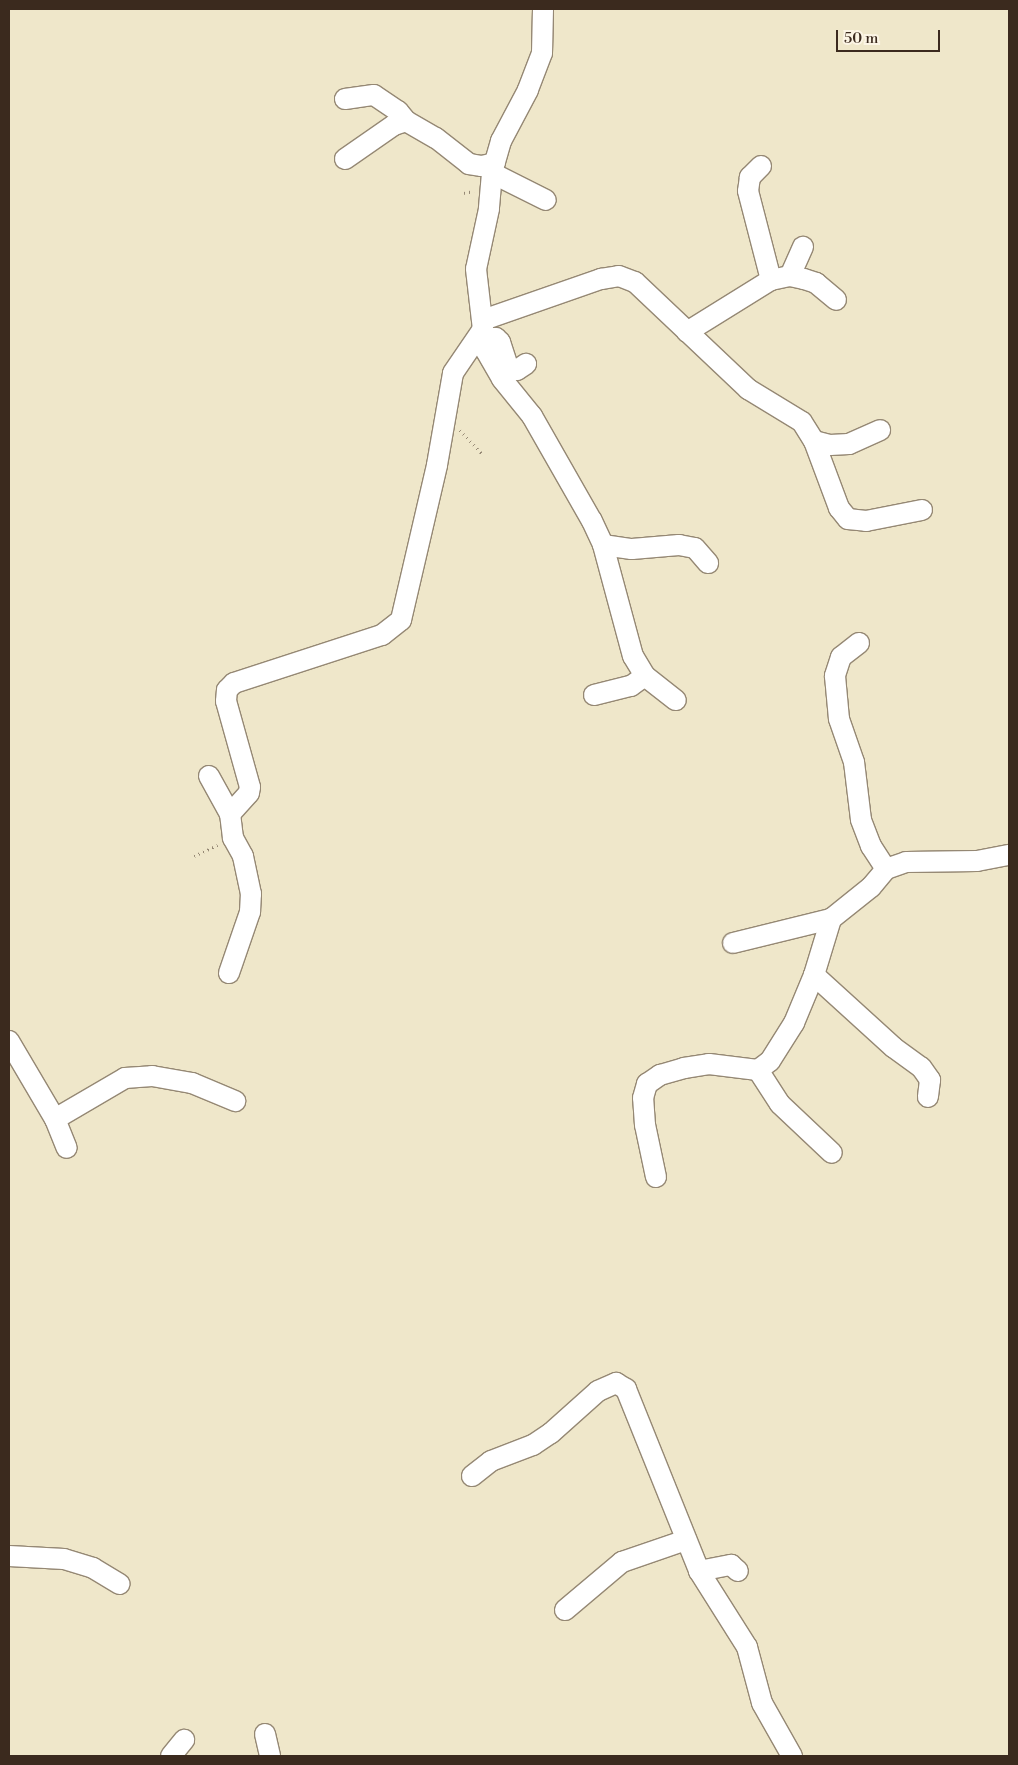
<!DOCTYPE html>
<style>
body{margin:0}
#map{position:relative;width:1018px;height:1765px;overflow:hidden;background:#efe7ca;font-family:"Libre Bodoni",serif}
div>[style]{position:absolute}
[style*='--x']{left:calc(var(--x)*1px);top:calc(var(--y)*1px);width:calc(var(--w)*1px);rotate:calc(var(--a)*1deg)}
.path>*{height:2.5px;margin-top:-1.25px;transform-origin:0;background:repeating-linear-gradient(90deg,#958874 0 1px,transparent 0 5px)}
.roads{filter:drop-shadow(1px 0 #958874) drop-shadow(-1px 0 #958874) drop-shadow(0 1px #958874) drop-shadow(0 -1px #958874)}
.minor>*{height:20px;margin:-10px;padding:0 10px;transform-origin:10px;border-radius:10px;background:#fff}
span{translate:-50% -50%;white-space:nowrap;text-align:center;line-height:1.15;-webkit-text-stroke:4px #fcf5e5;paint-order:stroke}
.frame{position:absolute;inset:0;border:10px solid #3b2a1e;pointer-events:none}
.scale{position:absolute;left:836px;top:30px;width:104px;height:22px;box-sizing:border-box;border:2px solid #3b2a1e;border-top:0;padding-left:6px;font-size:15px;line-height:18px;white-space:nowrap;color:#3b2a1e;-webkit-text-stroke:4px #fcf5e5;paint-order:stroke}
</style>
<div id="map">
<div class="path">
<div style="--x:464;--y:193;--w:10;--a:-11"></div>
<div style="--x:460;--y:430;--w:33;--a:47"></div>
<div style="--x:194;--y:856;--w:26;--a:-25"></div>
</div>
<div class="roads">
<div class="minor">
<div style="--x:543;--y:9;--w:44;--a:91.3"></div>
<div style="--x:542;--y:53;--w:40;--a:111"></div>
<div style="--x:528;--y:90;--w:58;--a:117.9"></div>
<div style="--x:501;--y:141;--w:33;--a:106"></div>
<div style="--x:492;--y:173;--w:36;--a:95"></div>
<div style="--x:489;--y:209;--w:61;--a:102.2"></div>
<div style="--x:476;--y:269;--w:69;--a:83.4"></div>
<div style="--x:484;--y:338;--w:13;--a:81"></div>
<div style="--x:486;--y:351;--w:32;--a:60"></div>
<div style="--x:502;--y:379;--w:48;--a:51"></div>
<div style="--x:532;--y:416;--w:121;--a:60.3"></div>
<div style="--x:592;--y:521;--w:26;--a:65"></div>
<div style="--x:603;--y:545;--w:115;--a:74.9"></div>
<div style="--x:633;--y:656;--w:23;--a:59"></div>
<div style="--x:645;--y:676;--w:39;--a:38"></div>
<div style="--x:345;--y:99;--w:29;--a:-8"></div>
<div style="--x:374;--y:95;--w:29;--a:34"></div>
<div style="--x:398;--y:111;--w:13;--a:51"></div>
<div style="--x:345;--y:159;--w:60;--a:-34.8"></div>
<div style="--x:394;--y:125;--w:13;--a:-18"></div>
<div style="--x:406;--y:121;--w:34;--a:30"></div>
<div style="--x:436;--y:138;--w:42;--a:38.2"></div>
<div style="--x:469;--y:164;--w:13;--a:9"></div>
<div style="--x:482;--y:166;--w:13;--a:-13"></div>
<div style="--x:761;--y:166;--w:16;--a:135"></div>
<div style="--x:750;--y:177;--w:14;--a:98"></div>
<div style="--x:748;--y:191;--w:92;--a:75.5"></div>
<div style="--x:492;--y:173;--w:60;--a:26.6"></div>
<div style="--x:790;--y:276;--w:32;--a:-66"></div>
<div style="--x:483;--y:320;--w:125;--a:-19.2"></div>
<div style="--x:601;--y:279;--w:18;--a:-9"></div>
<div style="--x:619;--y:276;--w:17;--a:21"></div>
<div style="--x:635;--y:282;--w:156;--a:43.4"></div>
<div style="--x:748;--y:389;--w:63;--a:31.4"></div>
<div style="--x:802;--y:422;--w:22;--a:58"></div>
<div style="--x:814;--y:441;--w:72;--a:69.5"></div>
<div style="--x:839;--y:508;--w:14;--a:51"></div>
<div style="--x:848;--y:519;--w:18;--a:6"></div>
<div style="--x:866;--y:521;--w:57;--a:-11.1"></div>
<div style="--x:687;--y:332;--w:99;--a:-31.8"></div>
<div style="--x:771;--y:280;--w:19;--a:-12"></div>
<div style="--x:790;--y:276;--w:14;--a:12"></div>
<div style="--x:804;--y:279;--w:13;--a:18"></div>
<div style="--x:816;--y:283;--w:26;--a:40"></div>
<div style="--x:484;--y:338;--w:12;--a:0"></div>
<div style="--x:496;--y:338;--w:6;--a:45"></div>
<div style="--x:500;--y:342;--w:28;--a:72"></div>
<div style="--x:509;--y:369;--w:8;--a:7"></div>
<div style="--x:517;--y:370;--w:11;--a:-34"></div>
<div style="--x:814;--y:441;--w:16;--a:14"></div>
<div style="--x:830;--y:445;--w:19;--a:-3"></div>
<div style="--x:849;--y:444;--w:34;--a:-24"></div>
<div style="--x:603;--y:545;--w:29;--a:8"></div>
<div style="--x:632;--y:549;--w:47;--a:-4.9"></div>
<div style="--x:679;--y:545;--w:16;--a:11"></div>
<div style="--x:695;--y:548;--w:20;--a:49"></div>
<div style="--x:859;--y:643;--w:23;--a:142"></div>
<div style="--x:841;--y:657;--w:20;--a:108"></div>
<div style="--x:835;--y:676;--w:43;--a:84.7"></div>
<div style="--x:839;--y:719;--w:46;--a:70.8"></div>
<div style="--x:854;--y:762;--w:58;--a:83.1"></div>
<div style="--x:861;--y:820;--w:28;--a:69"></div>
<div style="--x:871;--y:846;--w:27;--a:57"></div>
<div style="--x:594;--y:695;--w:38;--a:-14"></div>
<div style="--x:631;--y:686;--w:17;--a:-36"></div>
<div style="--x:209;--y:776;--w:43;--a:61.1"></div>
<div style="--x:733;--y:943;--w:101;--a:-13.8"></div>
<div style="--x:229;--y:973;--w:65;--a:-71"></div>
<div style="--x:250;--y:912;--w:18;--a:-87"></div>
<div style="--x:251;--y:894;--w:39;--a:-102"></div>
<div style="--x:243;--y:856;--w:21;--a:-119"></div>
<div style="--x:233;--y:838;--w:24;--a:-97"></div>
<div style="--x:230;--y:814;--w:28;--a:-48"></div>
<div style="--x:249;--y:793;--w:6;--a:-81"></div>
<div style="--x:250;--y:787;--w:89;--a:-105.6"></div>
<div style="--x:226;--y:701;--w:11;--a:-85"></div>
<div style="--x:227;--y:690;--w:10;--a:-45"></div>
<div style="--x:234;--y:683;--w:156;--a:-18"></div>
<div style="--x:382;--y:635;--w:24;--a:-38"></div>
<div style="--x:401;--y:620;--w:159;--a:-76.9"></div>
<div style="--x:437;--y:465;--w:93;--a:-80.1"></div>
<div style="--x:453;--y:373;--w:53;--a:-55.7"></div>
<div style="--x:814;--y:975;--w:107;--a:42.3"></div>
<div style="--x:893;--y:1047;--w:34;--a:36"></div>
<div style="--x:921;--y:1067;--w:16;--a:55"></div>
<div style="--x:930;--y:1080;--w:17;--a:97"></div>
<div style="--x:9;--y:1041;--w:91;--a:59.5"></div>
<div style="--x:55;--y:1119;--w:31;--a:68"></div>
<div style="--x:758;--y:1070;--w:40;--a:57.1"></div>
<div style="--x:780;--y:1104;--w:71;--a:43.3"></div>
<div style="--x:55;--y:1119;--w:81;--a:-30.4"></div>
<div style="--x:125;--y:1078;--w:27;--a:-4"></div>
<div style="--x:152;--y:1076;--w:41;--a:9.9"></div>
<div style="--x:192;--y:1083;--w:47;--a:22.7"></div>
<div style="--x:656;--y:1177;--w:53;--a:-101.9"></div>
<div style="--x:645;--y:1125;--w:27;--a:-94"></div>
<div style="--x:643;--y:1098;--w:15;--a:-74"></div>
<div style="--x:647;--y:1084;--w:16;--a:-35"></div>
<div style="--x:660;--y:1075;--w:25;--a:-16"></div>
<div style="--x:684;--y:1068;--w:25;--a:-9"></div>
<div style="--x:709;--y:1064;--w:49;--a:7"></div>
<div style="--x:758;--y:1070;--w:15;--a:-37"></div>
<div style="--x:770;--y:1061;--w:45;--a:-57.7"></div>
<div style="--x:794;--y:1023;--w:52;--a:-67.4"></div>
<div style="--x:814;--y:975;--w:59;--a:-73.1"></div>
<div style="--x:831;--y:919;--w:51;--a:-38.7"></div>
<div style="--x:871;--y:887;--w:23;--a:-50"></div>
<div style="--x:886;--y:869;--w:21;--a:-19"></div>
<div style="--x:906;--y:862;--w:71;--a:-0.8"></div>
<div style="--x:977;--y:861;--w:33;--a:-11"></div>
<div style="--x:472;--y:1476;--w:24;--a:-38"></div>
<div style="--x:491;--y:1461;--w:45;--a:-20.9"></div>
<div style="--x:533;--y:1445;--w:22;--a:-34"></div>
<div style="--x:551;--y:1433;--w:63;--a:-41.8"></div>
<div style="--x:598;--y:1391;--w:20;--a:-24"></div>
<div style="--x:616;--y:1383;--w:12;--a:31"></div>
<div style="--x:626;--y:1389;--w:196;--a:68.1"></div>
<div style="--x:699;--y:1571;--w:90;--a:57.7"></div>
<div style="--x:747;--y:1647;--w:58;--a:75"></div>
<div style="--x:762;--y:1703;--w:61;--a:60.5"></div>
<div style="--x:9;--y:1556;--w:55;--a:3.1"></div>
<div style="--x:64;--y:1559;--w:30;--a:17"></div>
<div style="--x:93;--y:1568;--w:31;--a:31"></div>
<div style="--x:699;--y:1571;--w:33;--a:-11"></div>
<div style="--x:731;--y:1565;--w:9;--a:41"></div>
<div style="--x:565;--y:1610;--w:75;--a:-40.1"></div>
<div style="--x:622;--y:1562;--w:68;--a:-19"></div>
<div style="--x:265;--y:1734;--w:23;--a:77"></div>
<div style="--x:171;--y:1756;--w:21;--a:-51"></div>
</div>
</div>
<div class="frame"></div>
<div class="scale">50 m</div>
</div>
